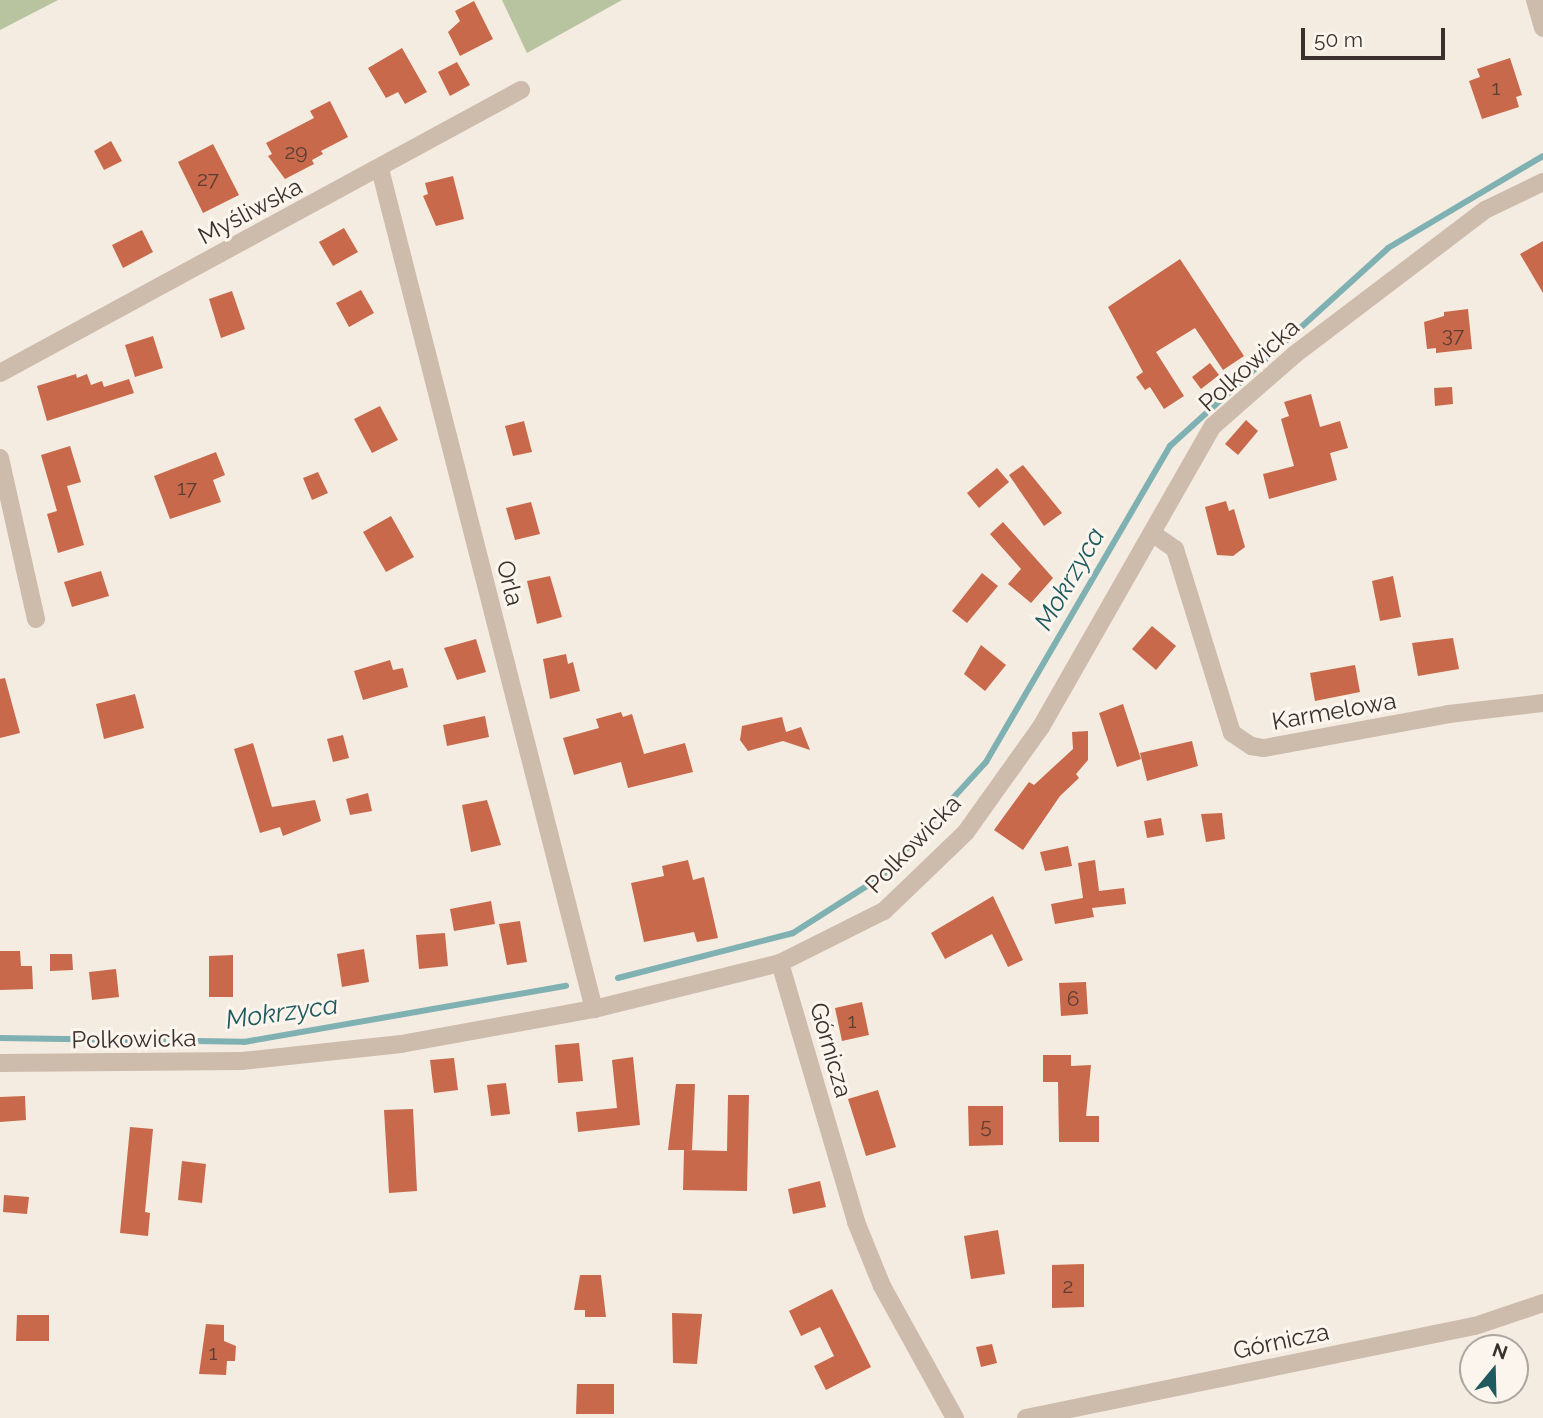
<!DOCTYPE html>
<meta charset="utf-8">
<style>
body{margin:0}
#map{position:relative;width:1543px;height:1418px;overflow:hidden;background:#f4ebe1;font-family:Raleway,sans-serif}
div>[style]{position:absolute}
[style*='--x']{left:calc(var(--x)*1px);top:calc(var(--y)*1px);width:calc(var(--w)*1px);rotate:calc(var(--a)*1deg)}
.green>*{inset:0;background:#b8c4a0}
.stream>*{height:6px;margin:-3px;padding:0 3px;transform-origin:3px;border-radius:3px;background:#7fb0b2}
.building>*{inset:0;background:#c8694b}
.minor>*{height:18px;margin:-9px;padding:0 9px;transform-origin:9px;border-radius:9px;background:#cdbbac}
.tertiary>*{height:18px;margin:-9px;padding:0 9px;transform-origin:9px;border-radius:9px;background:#cdbbac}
span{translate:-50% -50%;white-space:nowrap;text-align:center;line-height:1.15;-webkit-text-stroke:6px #fbf5ee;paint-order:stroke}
.number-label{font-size:21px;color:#5e3e33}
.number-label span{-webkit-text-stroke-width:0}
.street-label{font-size:24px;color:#3b302b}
.water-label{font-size:26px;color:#1f5a5e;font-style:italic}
.north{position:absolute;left:1459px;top:1334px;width:70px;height:70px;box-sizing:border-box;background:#fbf5ee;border:2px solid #aea6a0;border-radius:50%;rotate:19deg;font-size:19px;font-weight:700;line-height:28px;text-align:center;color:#3b302b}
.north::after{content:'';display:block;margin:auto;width:24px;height:32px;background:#1f5a5e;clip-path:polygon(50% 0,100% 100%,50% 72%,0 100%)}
.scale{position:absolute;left:1301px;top:28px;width:144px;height:32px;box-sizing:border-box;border:4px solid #3b302b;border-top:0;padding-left:9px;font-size:21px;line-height:24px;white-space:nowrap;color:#3b302b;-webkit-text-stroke:5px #fbf5ee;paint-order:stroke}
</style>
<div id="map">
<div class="green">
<div style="clip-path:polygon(0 0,58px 0,0 30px)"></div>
<div style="clip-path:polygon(502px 0,622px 0,527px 53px)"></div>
</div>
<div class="stream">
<div style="--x:618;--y:978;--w:181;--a:-14.4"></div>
<div style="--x:793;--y:933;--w:104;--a:-32.5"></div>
<div style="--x:881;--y:877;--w:156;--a:-47.6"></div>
<div style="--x:986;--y:762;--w:366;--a:-59.8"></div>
<div style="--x:1170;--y:446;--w:294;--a:-42.2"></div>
<div style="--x:1388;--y:248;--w:180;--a:-30.7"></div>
<div style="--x:0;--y:1038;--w:244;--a:0.9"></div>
<div style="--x:244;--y:1042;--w:327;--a:-9.9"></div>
</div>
<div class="building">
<div style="clip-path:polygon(474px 1px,493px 39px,460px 56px,448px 32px,460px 21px,455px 11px)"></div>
<div style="clip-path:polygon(402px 48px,427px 92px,405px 104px,398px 92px,386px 98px,368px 68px)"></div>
<div style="clip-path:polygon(1510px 58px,1522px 95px,1516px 97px,1519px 107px,1482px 119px,1469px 81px,1480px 77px,1477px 69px)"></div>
<div style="clip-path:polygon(457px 62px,470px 85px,450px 96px,438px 72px)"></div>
<div style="clip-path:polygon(330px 101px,348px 137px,321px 151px,323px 154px,312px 160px,314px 164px,285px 179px,268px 156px,272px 154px,266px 143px,314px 118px,310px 111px)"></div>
<div style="clip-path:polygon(111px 141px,122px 161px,104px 170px,94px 151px)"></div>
<div style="clip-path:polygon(213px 144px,239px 195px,203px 213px,178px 162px)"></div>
<div style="clip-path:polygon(453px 176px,464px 219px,436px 226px,423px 196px,428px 194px,425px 183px)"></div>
<div style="clip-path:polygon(344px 228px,358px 252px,333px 266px,319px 242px)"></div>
<div style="clip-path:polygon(142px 230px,153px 252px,123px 268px,112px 245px)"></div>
<div style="clip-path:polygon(1543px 241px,1543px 293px,1520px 254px)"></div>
<div style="clip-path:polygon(1180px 259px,1244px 356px,1223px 370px,1195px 328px,1156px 352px,1184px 396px,1164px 409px,1150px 387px,1145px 390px,1136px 377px,1143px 372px,1108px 307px)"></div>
<div style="clip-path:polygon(361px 290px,374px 313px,349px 327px,336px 303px)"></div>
<div style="clip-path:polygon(232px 291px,245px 329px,221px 338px,209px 299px)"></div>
<div style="clip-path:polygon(1468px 309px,1472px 349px,1436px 353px,1436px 348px,1427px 349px,1424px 322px,1444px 316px,1444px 312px)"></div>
<div style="clip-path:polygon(153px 336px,163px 368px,135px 377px,125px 345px)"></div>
<div style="clip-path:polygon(1210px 363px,1219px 375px,1201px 389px,1192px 377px)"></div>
<div style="clip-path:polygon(76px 374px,77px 378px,87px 374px,91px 385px,102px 381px,104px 387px,129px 379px,134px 393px,47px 421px,37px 386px)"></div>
<div style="clip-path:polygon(1452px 387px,1453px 404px,1435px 406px,1434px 388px)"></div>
<div style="clip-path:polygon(1311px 394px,1320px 427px,1340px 421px,1348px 448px,1330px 453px,1337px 480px,1269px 499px,1263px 474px,1294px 466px,1281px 419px,1289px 416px,1284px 402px)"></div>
<div style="clip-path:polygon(380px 406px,398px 440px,372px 453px,354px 419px)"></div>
<div style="clip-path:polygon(1246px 420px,1258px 431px,1238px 455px,1225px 444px)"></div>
<div style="clip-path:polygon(524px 421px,532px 452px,513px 456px,505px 426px)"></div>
<div style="clip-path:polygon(70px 446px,81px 482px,67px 486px,84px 545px,58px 553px,47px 514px,57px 511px,41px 455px)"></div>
<div style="clip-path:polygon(216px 452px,225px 475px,213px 480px,221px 502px,170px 519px,154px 476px)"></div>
<div style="clip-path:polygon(1023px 465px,1062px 513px,1044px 526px,1009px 475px)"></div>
<div style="clip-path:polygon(997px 468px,1009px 482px,979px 508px,967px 493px)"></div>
<div style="clip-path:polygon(318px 472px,328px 493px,312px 500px,303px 478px)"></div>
<div style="clip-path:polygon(1226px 501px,1229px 511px,1234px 509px,1245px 547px,1233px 556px,1217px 555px,1205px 507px)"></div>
<div style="clip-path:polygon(531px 502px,540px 534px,515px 540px,506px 508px)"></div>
<div style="clip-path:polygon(391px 516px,414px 557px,386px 572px,363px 532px)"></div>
<div style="clip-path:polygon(1003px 522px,1053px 578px,1031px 603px,1008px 584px,1021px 569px,990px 534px)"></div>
<div style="clip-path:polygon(101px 571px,109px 596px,72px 607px,64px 582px)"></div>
<div style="clip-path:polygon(982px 573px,998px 586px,967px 623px,952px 611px)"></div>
<div style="clip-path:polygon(550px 576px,562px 617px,537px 624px,527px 581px)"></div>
<div style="clip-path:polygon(1393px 576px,1401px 617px,1380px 621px,1372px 581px)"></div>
<div style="clip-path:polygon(1152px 626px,1176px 646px,1156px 670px,1132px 649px)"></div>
<div style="clip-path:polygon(1453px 638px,1459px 669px,1418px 676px,1412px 643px)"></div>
<div style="clip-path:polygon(476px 639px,486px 672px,457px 680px,444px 648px)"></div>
<div style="clip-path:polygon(981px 645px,1006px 665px,985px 691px,964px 674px)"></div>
<div style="clip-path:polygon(566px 654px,568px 664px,573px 662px,580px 691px,550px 699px,543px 659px)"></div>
<div style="clip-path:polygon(390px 660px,393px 670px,403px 668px,408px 687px,363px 700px,354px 671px)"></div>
<div style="clip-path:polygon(1355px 665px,1360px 692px,1315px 701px,1310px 673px)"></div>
<div style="clip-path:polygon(5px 678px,20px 733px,0 738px,0 679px)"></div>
<div style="clip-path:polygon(135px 694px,144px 728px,104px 739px,96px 704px)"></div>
<div style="clip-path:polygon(1123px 704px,1141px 759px,1117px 767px,1099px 713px)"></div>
<div style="clip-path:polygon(621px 712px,623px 717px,632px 714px,644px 754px,685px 743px,693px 772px,628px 788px,621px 762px,574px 775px,563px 738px,599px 728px,596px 719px)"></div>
<div style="clip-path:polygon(485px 716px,489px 737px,447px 746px,443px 725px)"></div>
<div style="clip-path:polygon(782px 717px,786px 732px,801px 727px,810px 750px,783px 741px,748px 751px,740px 740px,742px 726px)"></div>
<div style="clip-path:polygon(1088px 731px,1088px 760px,1076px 774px,1079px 778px,1060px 796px,1023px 850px,994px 830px,1029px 782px,1034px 785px,1073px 749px,1072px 732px)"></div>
<div style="clip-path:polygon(343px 735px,349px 758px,333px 762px,327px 739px)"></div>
<div style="clip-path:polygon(1192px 741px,1198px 766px,1147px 781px,1140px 753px)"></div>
<div style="clip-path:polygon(253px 743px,272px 807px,315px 800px,321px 821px,283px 836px,280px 827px,260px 833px,234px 749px)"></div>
<div style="clip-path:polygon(368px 793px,372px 811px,350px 815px,346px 799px)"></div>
<div style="clip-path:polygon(487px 800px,501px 845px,471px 852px,462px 805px)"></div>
<div style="clip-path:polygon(1222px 813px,1225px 839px,1206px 842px,1201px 814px)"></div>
<div style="clip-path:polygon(1161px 818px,1164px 835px,1147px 838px,1144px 821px)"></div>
<div style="clip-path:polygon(1068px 846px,1072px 866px,1045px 871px,1040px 852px)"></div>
<div style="clip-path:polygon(688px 860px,693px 880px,704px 877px,718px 938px,697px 942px,694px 932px,644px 942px,631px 883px,664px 876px,662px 866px)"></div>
<div style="clip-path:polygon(1095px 860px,1099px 891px,1124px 888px,1126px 904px,1092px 908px,1094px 917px,1055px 924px,1051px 904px,1083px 898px,1078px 863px)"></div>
<div style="clip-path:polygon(993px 896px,1023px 960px,1008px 967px,992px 934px,945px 959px,931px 933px)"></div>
<div style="clip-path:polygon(491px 901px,495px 924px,454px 931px,450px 909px)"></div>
<div style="clip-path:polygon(520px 921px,527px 962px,507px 965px,499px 924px)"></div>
<div style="clip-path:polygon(445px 933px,448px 966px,419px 969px,416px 935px)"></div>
<div style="clip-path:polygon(364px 949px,369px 982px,342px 987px,337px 954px)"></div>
<div style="clip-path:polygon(0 951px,20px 951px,21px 966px,32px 966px,33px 989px,0 990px)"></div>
<div style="clip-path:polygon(50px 954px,72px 954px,73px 970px,50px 971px)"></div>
<div style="clip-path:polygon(233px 955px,233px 997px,209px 997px,209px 956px)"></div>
<div style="clip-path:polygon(116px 969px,119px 997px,92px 1000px,89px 972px)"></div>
<div style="clip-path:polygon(1086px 982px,1088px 1014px,1061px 1016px,1059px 983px)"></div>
<div style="clip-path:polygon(862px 1002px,869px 1035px,842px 1041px,835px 1008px)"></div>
<div style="clip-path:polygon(579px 1043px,583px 1081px,558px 1083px,555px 1045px)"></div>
<div style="clip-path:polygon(1043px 1055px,1071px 1055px,1071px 1066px,1091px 1065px,1086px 1116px,1099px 1116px,1099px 1142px,1059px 1142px,1058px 1082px,1043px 1082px)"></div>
<div style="clip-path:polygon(633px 1057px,640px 1125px,578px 1132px,576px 1112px,617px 1108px,612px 1060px)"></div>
<div style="clip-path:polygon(454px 1058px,458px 1090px,434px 1093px,430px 1060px)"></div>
<div style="clip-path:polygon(506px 1083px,510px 1114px,491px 1116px,487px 1085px)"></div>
<div style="clip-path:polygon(676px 1084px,695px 1084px,692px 1150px,668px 1150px)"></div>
<div style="clip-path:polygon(878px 1090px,896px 1147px,866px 1156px,848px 1099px)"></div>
<div style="clip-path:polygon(728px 1095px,749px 1095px,747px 1191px,683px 1190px,684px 1150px,727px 1151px)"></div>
<div style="clip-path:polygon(25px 1096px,26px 1120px,0 1122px,0 1097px)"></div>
<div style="clip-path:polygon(968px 1106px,1003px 1106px,1003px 1145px,969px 1146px)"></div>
<div style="clip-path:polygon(413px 1109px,417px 1191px,389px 1193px,384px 1110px)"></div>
<div style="clip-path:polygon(130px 1127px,153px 1129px,145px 1212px,150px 1213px,148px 1236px,120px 1233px)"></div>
<div style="clip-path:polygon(182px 1161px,206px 1164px,202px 1203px,178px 1200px)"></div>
<div style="clip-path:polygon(820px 1181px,826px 1207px,793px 1214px,788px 1189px)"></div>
<div style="clip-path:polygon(4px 1195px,29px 1197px,27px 1214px,3px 1212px)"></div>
<div style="clip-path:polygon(998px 1230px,1005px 1274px,971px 1279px,964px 1236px)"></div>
<div style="clip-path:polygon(1084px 1264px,1084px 1307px,1052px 1308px,1052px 1265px)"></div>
<div style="clip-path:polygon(580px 1275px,601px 1275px,606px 1317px,585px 1317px,585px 1310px,574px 1310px)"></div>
<div style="clip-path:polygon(832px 1289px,871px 1367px,826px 1390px,814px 1366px,834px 1356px,820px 1327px,801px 1336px,789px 1311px)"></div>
<div style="clip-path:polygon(672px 1313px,702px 1314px,697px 1364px,673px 1363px)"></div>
<div style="clip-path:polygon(17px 1315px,49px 1315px,49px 1341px,16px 1341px)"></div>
<div style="clip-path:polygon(206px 1324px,224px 1325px,224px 1341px,236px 1346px,235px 1361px,227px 1361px,226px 1375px,199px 1374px)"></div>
<div style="clip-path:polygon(992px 1344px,997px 1363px,981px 1367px,976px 1347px)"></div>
<div style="clip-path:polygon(577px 1384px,614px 1384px,614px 1414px,576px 1414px)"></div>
</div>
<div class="minor">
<div style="--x:1535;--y:0;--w:29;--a:74"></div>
<div style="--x:380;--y:169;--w:867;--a:75.71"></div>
<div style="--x:0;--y:373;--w:593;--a:-28.51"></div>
<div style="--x:0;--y:458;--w:165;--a:77.4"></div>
<div style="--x:1152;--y:533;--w:28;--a:35"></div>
<div style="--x:1175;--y:549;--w:193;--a:72.8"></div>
<div style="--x:1232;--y:733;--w:23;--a:34"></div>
<div style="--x:1251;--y:746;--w:13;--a:9"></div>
<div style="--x:1264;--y:748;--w:188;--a:-10.4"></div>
<div style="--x:1449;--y:714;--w:95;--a:-6.7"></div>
<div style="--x:780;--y:963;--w:270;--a:73.6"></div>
<div style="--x:856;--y:1222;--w:69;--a:67.9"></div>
<div style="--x:882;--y:1286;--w:151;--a:61.1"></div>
<div style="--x:1026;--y:1418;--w:458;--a:-11.6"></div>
<div style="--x:1475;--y:1326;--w:72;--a:-18.7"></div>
</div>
<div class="tertiary">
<div style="--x:0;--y:1063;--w:242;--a:-0.5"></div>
<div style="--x:242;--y:1061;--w:160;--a:-6.1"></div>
<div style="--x:401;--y:1044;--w:196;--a:-10.3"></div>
<div style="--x:594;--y:1009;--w:192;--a:-13.9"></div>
<div style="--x:780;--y:963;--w:116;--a:-26.6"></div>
<div style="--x:884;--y:911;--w:114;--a:-43.9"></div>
<div style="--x:966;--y:832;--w:129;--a:-54.5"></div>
<div style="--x:1041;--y:727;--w:347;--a:-60.3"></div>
<div style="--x:1213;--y:426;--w:108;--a:-41.2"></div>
<div style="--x:1294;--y:355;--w:240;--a:-37.2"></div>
<div style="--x:1485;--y:210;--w:64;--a:-25.8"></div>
</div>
<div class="number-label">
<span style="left:1496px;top:88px">1</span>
<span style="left:296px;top:152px">29</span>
<span style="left:208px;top:179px">27</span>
<span style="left:1453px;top:335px">37</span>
<span style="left:187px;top:488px">17</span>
<span style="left:1073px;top:999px">6</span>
<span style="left:852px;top:1021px">1</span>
<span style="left:986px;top:1126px">5</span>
<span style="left:1068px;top:1286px">2</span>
<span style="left:213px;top:1353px">1</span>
</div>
<div class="street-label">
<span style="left:250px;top:211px;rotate:-28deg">Myśliwska</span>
<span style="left:1249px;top:365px;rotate:-42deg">Polkowicka</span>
<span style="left:510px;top:583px;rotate:76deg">Orla</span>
<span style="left:1334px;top:711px;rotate:-10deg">Karmelowa</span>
<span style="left:913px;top:844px;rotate:-46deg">Polkowicka</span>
<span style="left:134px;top:1039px;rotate:-1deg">Polkowicka</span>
<span style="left:831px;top:1050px;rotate:74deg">Górnicza</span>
<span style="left:1281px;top:1341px;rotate:-12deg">Górnicza</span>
</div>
<div class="water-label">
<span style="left:1070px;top:579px;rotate:-60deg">Mokrzyca</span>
<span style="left:282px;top:1013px;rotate:-8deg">Mokrzyca</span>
</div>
<div class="north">N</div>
<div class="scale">50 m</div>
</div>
